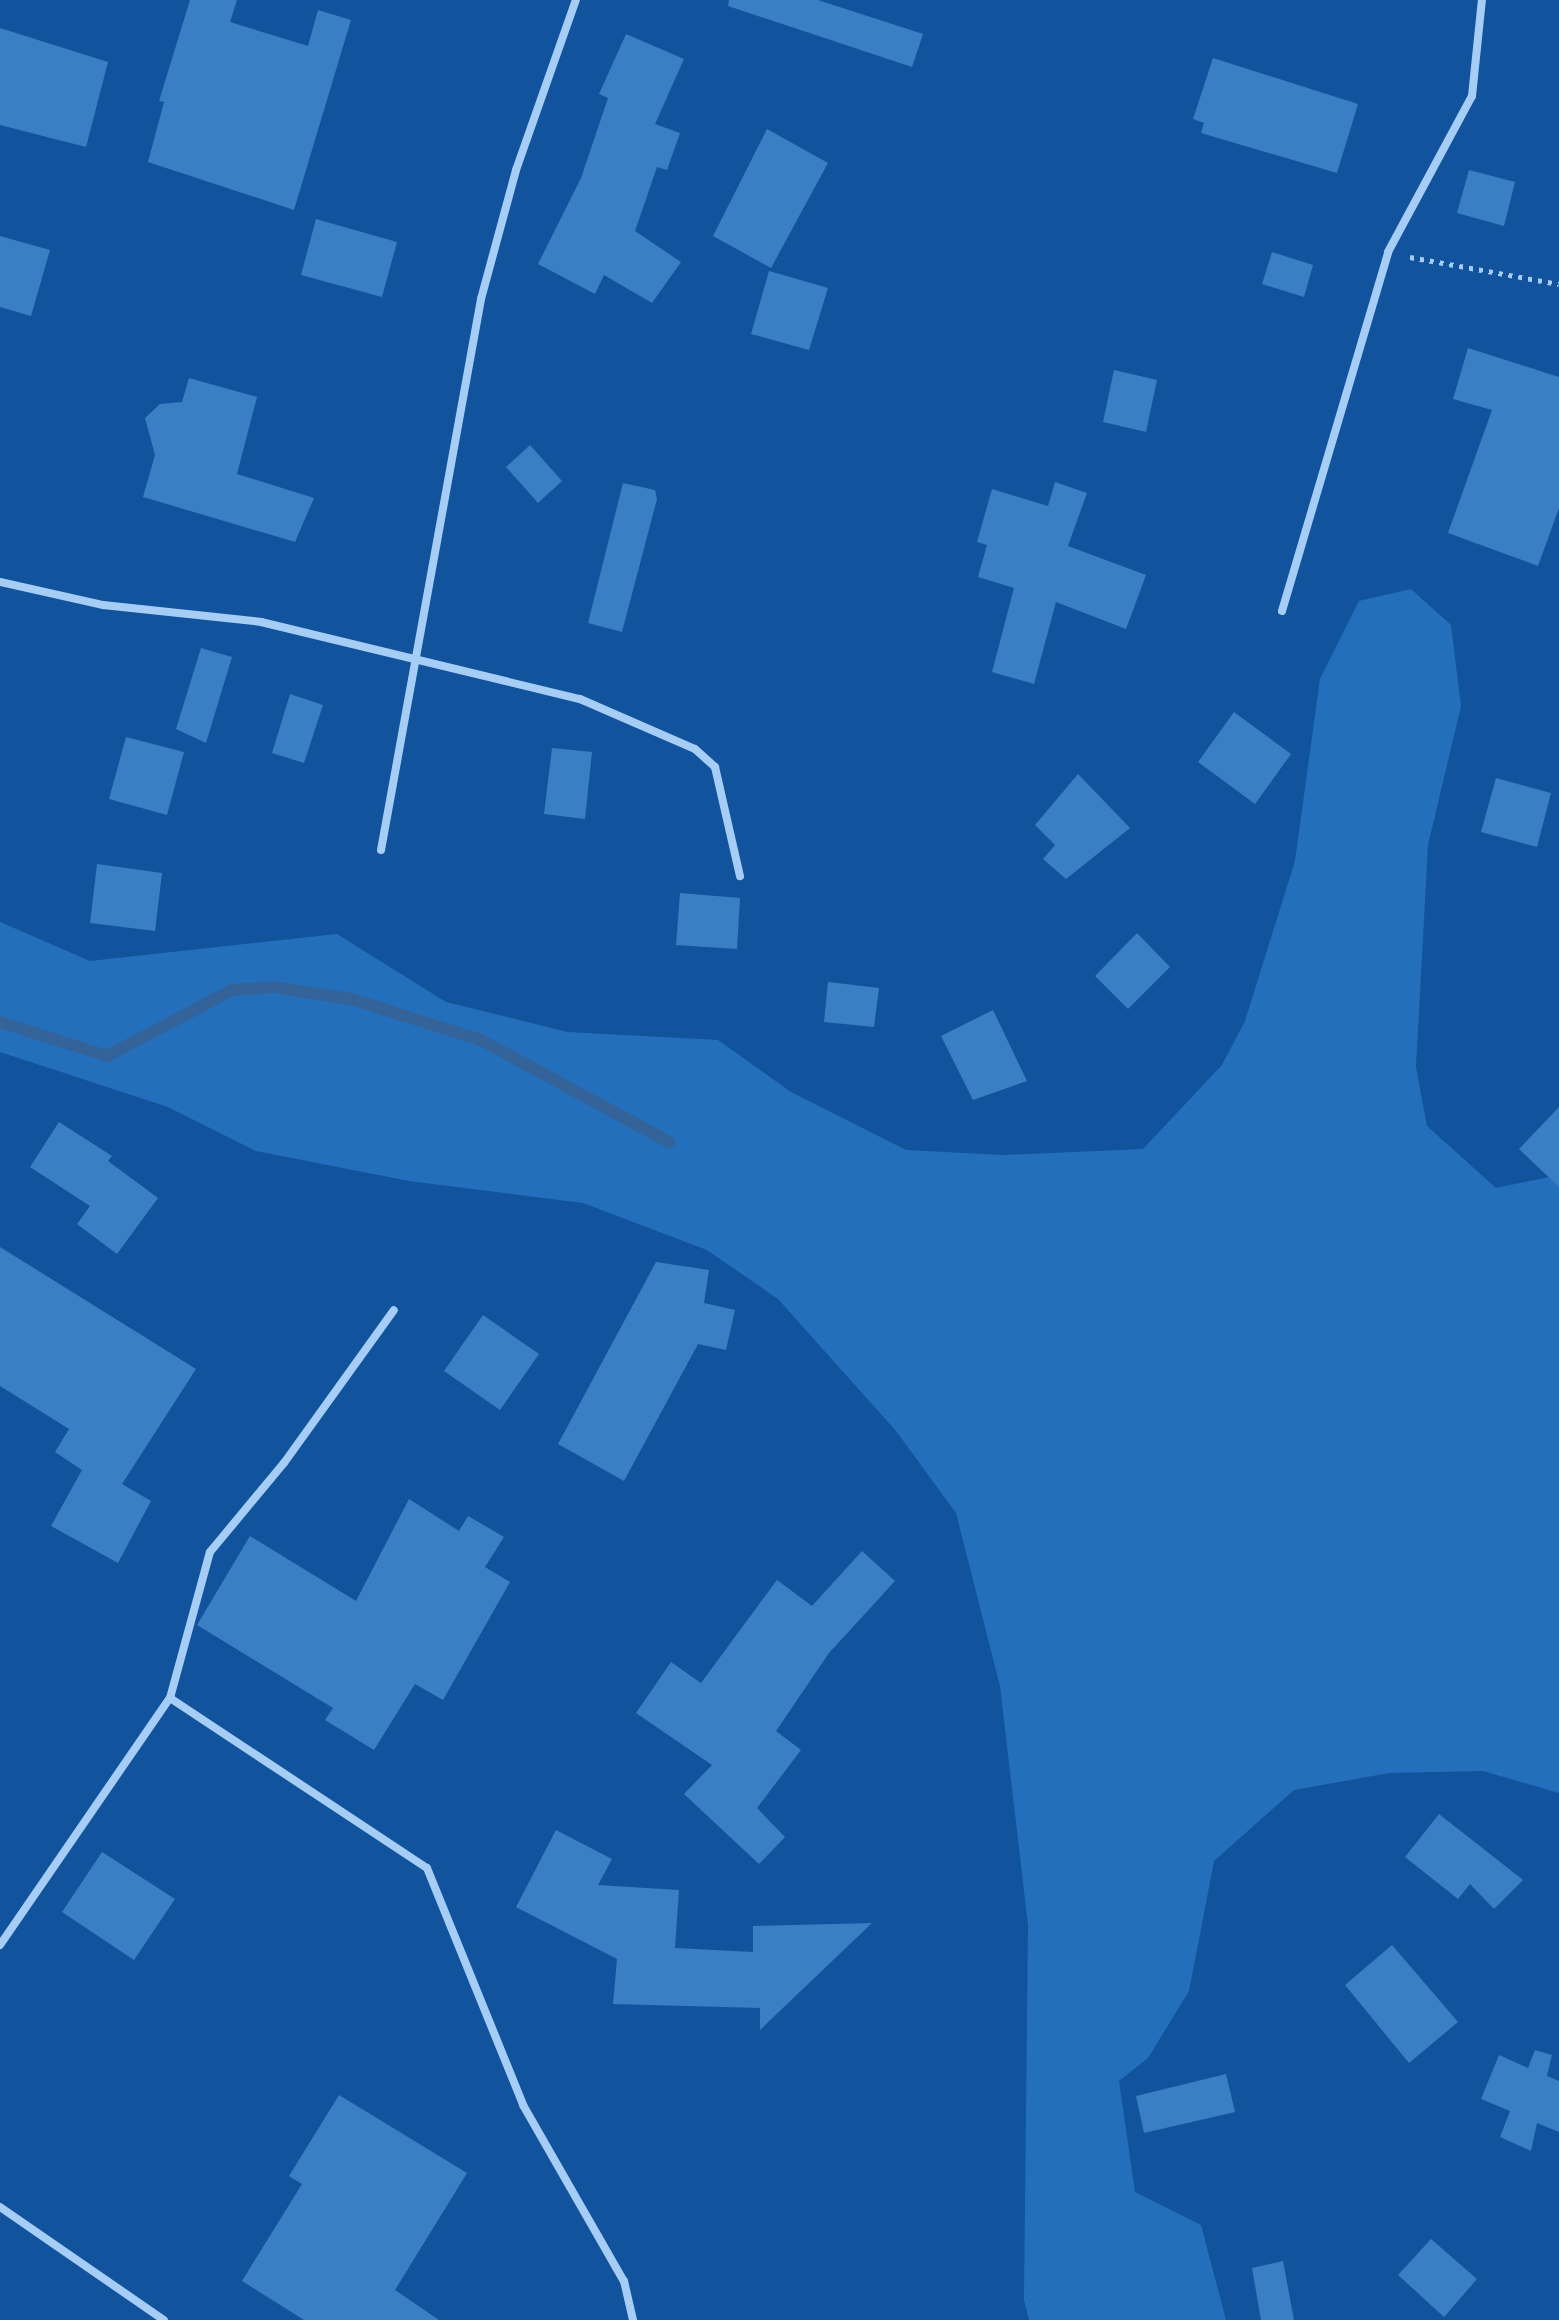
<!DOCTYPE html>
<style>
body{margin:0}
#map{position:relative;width:1559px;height:2320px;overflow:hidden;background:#11549d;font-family:"Source Sans 3",sans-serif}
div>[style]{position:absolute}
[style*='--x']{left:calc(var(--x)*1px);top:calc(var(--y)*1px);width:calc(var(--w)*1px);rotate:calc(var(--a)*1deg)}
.green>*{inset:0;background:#246fbb}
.stream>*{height:12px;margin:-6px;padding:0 6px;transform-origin:6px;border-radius:6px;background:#336398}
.building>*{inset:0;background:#3a7ec4}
.path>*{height:5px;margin-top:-2.5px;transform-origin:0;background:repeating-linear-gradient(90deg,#a6cdf5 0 4px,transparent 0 10px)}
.street>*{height:8px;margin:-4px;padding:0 4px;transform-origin:4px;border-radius:4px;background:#a6cdf5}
span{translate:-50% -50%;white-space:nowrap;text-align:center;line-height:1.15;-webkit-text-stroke:7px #11549d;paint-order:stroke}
</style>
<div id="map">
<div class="green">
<div style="clip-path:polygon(1411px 589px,1451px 625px,1461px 706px,1428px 845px,1416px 1067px,1427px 1126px,1496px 1188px,1549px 1177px,1559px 1181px,1559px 1793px,1483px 1771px,1389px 1773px,1294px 1790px,1214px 1861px,1189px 1991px,1148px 2058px,1119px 2081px,1135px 2192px,1201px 2225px,1226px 2320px,1029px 2320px,1024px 2300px,1028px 1925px,1000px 1686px,956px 1513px,896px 1431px,778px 1299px,707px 1250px,583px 1203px,409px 1181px,256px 1151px,168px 1107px,0 1052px,0 922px,90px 961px,337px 934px,446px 1002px,567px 1032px,718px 1040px,791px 1092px,906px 1150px,1003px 1155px,1143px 1149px,1222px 1065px,1245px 1021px,1295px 861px,1320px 679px,1359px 601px)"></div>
</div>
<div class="stream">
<div style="--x:0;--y:1022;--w:112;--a:17.6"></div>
<div style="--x:107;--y:1056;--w:141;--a:-27.8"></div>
<div style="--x:232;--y:990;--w:42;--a:-4.1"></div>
<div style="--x:274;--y:987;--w:78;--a:8.9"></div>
<div style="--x:351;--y:999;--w:136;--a:17.5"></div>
<div style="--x:481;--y:1040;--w:214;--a:28.5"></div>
</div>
<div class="building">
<div style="clip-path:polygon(190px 0,237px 0,230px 22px,308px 46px,318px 10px,351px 20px,294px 210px,148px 162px,164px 102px,159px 101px)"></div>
<div style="clip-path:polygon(729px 0,818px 0,923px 34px,912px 67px,728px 6px)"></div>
<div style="clip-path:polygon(0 28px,108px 62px,86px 147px,0 125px)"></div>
<div style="clip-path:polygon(626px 34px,684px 59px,655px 124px,680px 133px,667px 170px,657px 167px,635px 231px,681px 262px,652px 303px,604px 275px,595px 294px,538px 264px,581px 178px,608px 98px,599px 94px)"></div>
<div style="clip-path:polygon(1213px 58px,1358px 104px,1337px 173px,1201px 133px,1204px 123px,1193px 119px)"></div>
<div style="clip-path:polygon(767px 129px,828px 163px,771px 268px,713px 236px)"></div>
<div style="clip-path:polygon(1469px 170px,1515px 182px,1504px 226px,1457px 213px)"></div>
<div style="clip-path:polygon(316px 219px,397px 242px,382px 297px,301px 275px)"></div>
<div style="clip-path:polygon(0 236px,50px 250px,31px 316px,0 307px)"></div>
<div style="clip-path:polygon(1272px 252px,1313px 265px,1304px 297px,1262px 284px)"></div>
<div style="clip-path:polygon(769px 271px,828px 288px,809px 350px,751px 334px)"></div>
<div style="clip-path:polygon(1468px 348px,1559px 377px,1559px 508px,1538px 566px,1448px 533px,1492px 410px,1453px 399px)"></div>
<div style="clip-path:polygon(1114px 370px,1157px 380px,1146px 432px,1103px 422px)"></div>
<div style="clip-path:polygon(189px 378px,257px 397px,237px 474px,314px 498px,295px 542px,143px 497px,155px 455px,145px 418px,160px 404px,182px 402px)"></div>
<div style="clip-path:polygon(530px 445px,562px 481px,538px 503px,506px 467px)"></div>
<div style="clip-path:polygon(1055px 482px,1087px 493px,1068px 546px,1146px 575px,1126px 629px,1056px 602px,1034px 684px,992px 672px,1014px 588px,978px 577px,987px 545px,977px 542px,992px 489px,1048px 506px)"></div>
<div style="clip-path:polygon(623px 483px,655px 490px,657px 499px,622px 632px,588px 623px)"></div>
<div style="clip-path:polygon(201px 648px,232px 657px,206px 743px,176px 729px)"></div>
<div style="clip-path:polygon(290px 694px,323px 705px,304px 763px,272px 753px)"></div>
<div style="clip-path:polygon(1234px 712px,1291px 754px,1255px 804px,1198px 762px)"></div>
<div style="clip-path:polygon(126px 737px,184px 752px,167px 815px,109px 799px)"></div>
<div style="clip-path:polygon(552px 748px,592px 752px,585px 819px,544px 814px)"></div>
<div style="clip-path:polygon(1078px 774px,1130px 828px,1066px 879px,1043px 859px,1055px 845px,1035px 825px)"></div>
<div style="clip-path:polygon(1496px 778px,1551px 793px,1537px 847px,1481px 832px)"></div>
<div style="clip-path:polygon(97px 864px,162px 873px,155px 931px,90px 923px)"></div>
<div style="clip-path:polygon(680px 893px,740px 898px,737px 949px,676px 945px)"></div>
<div style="clip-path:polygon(1137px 933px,1170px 967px,1128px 1009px,1095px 976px)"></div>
<div style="clip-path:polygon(828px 982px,879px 988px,874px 1027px,824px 1022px)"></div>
<div style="clip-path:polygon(993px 1010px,1027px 1081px,973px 1100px,941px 1036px)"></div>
<div style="clip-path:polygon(1559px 1107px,1559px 1187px,1519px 1149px)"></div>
<div style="clip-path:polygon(59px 1122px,112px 1156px,108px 1161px,158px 1198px,117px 1254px,77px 1224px,90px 1206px,30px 1167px)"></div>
<div style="clip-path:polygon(0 1247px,196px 1369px,122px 1484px,151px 1501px,118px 1563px,51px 1526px,82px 1470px,55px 1452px,69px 1429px,0 1386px)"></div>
<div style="clip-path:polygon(656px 1262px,709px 1270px,704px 1303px,735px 1310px,726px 1350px,698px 1344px,624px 1481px,558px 1444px)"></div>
<div style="clip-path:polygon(483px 1315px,539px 1354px,500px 1410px,444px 1371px)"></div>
<div style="clip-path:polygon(409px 1499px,459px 1531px,468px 1516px,504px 1537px,485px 1567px,510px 1582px,443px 1700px,415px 1684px,374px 1750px,325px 1720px,333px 1708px,197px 1625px,250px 1536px,356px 1601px)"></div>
<div style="clip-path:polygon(862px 1551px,895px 1581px,829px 1653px,776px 1731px,801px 1750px,757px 1808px,785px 1837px,759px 1864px,684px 1794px,712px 1765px,636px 1713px,671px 1662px,701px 1683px,777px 1580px,812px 1606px)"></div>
<div style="clip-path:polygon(1439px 1814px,1523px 1880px,1494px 1909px,1470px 1884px,1458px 1899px,1405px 1857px)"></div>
<div style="clip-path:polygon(556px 1830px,612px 1859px,598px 1885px,679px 1890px,675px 1948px,753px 1952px,753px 1926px,872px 1923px,760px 2030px,760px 2008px,613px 2004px,617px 1959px,516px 1907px)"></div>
<div style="clip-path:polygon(102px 1852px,175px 1899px,134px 1960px,62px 1912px)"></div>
<div style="clip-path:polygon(1392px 1945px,1458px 2022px,1409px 2063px,1345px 1985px)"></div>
<div style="clip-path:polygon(1535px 2050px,1552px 2055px,1547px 2076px,1559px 2081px,1559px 2132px,1537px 2123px,1531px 2151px,1500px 2137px,1510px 2111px,1481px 2099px,1499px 2055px,1528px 2068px)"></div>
<div style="clip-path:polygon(1226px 2074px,1235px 2112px,1144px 2133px,1136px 2096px)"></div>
<div style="clip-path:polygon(339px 2095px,467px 2173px,395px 2290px,439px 2320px,304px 2320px,242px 2281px,302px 2184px,289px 2176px)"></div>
<div style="clip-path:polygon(1431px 2239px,1477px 2279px,1444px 2317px,1398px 2275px)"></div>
<div style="clip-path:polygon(1283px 2261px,1294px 2320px,1261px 2320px,1252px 2268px)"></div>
</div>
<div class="path">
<div style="--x:1410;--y:257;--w:151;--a:10.3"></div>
</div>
<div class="street">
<div style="--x:0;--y:582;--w:106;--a:12.6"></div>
<div style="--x:103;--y:605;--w:159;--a:6.1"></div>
<div style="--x:261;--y:622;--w:328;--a:13.6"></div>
<div style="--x:580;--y:699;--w:125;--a:23.5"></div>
<div style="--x:695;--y:749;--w:27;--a:42"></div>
<div style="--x:715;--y:767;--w:112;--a:77.1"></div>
<div style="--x:1282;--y:611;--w:374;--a:-73.5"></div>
<div style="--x:1388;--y:252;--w:177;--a:-61.7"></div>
<div style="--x:1472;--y:96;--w:97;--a:-84.1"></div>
<div style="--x:381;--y:850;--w:560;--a:-79.71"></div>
<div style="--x:481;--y:299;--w:134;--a:-74.8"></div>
<div style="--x:516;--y:170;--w:180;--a:-70.6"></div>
<div style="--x:170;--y:1698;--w:308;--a:33.5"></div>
<div style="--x:427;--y:1868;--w:256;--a:67.9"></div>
<div style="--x:523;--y:2105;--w:203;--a:60.2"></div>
<div style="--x:624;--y:2281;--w:40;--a:77"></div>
<div style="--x:0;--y:1945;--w:300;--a:-55.5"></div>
<div style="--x:170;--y:1698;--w:151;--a:-74.7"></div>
<div style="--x:210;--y:1552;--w:116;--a:-50.3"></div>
<div style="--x:284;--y:1463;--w:188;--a:-54.3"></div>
<div style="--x:0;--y:2207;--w:199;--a:34.6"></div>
</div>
</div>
